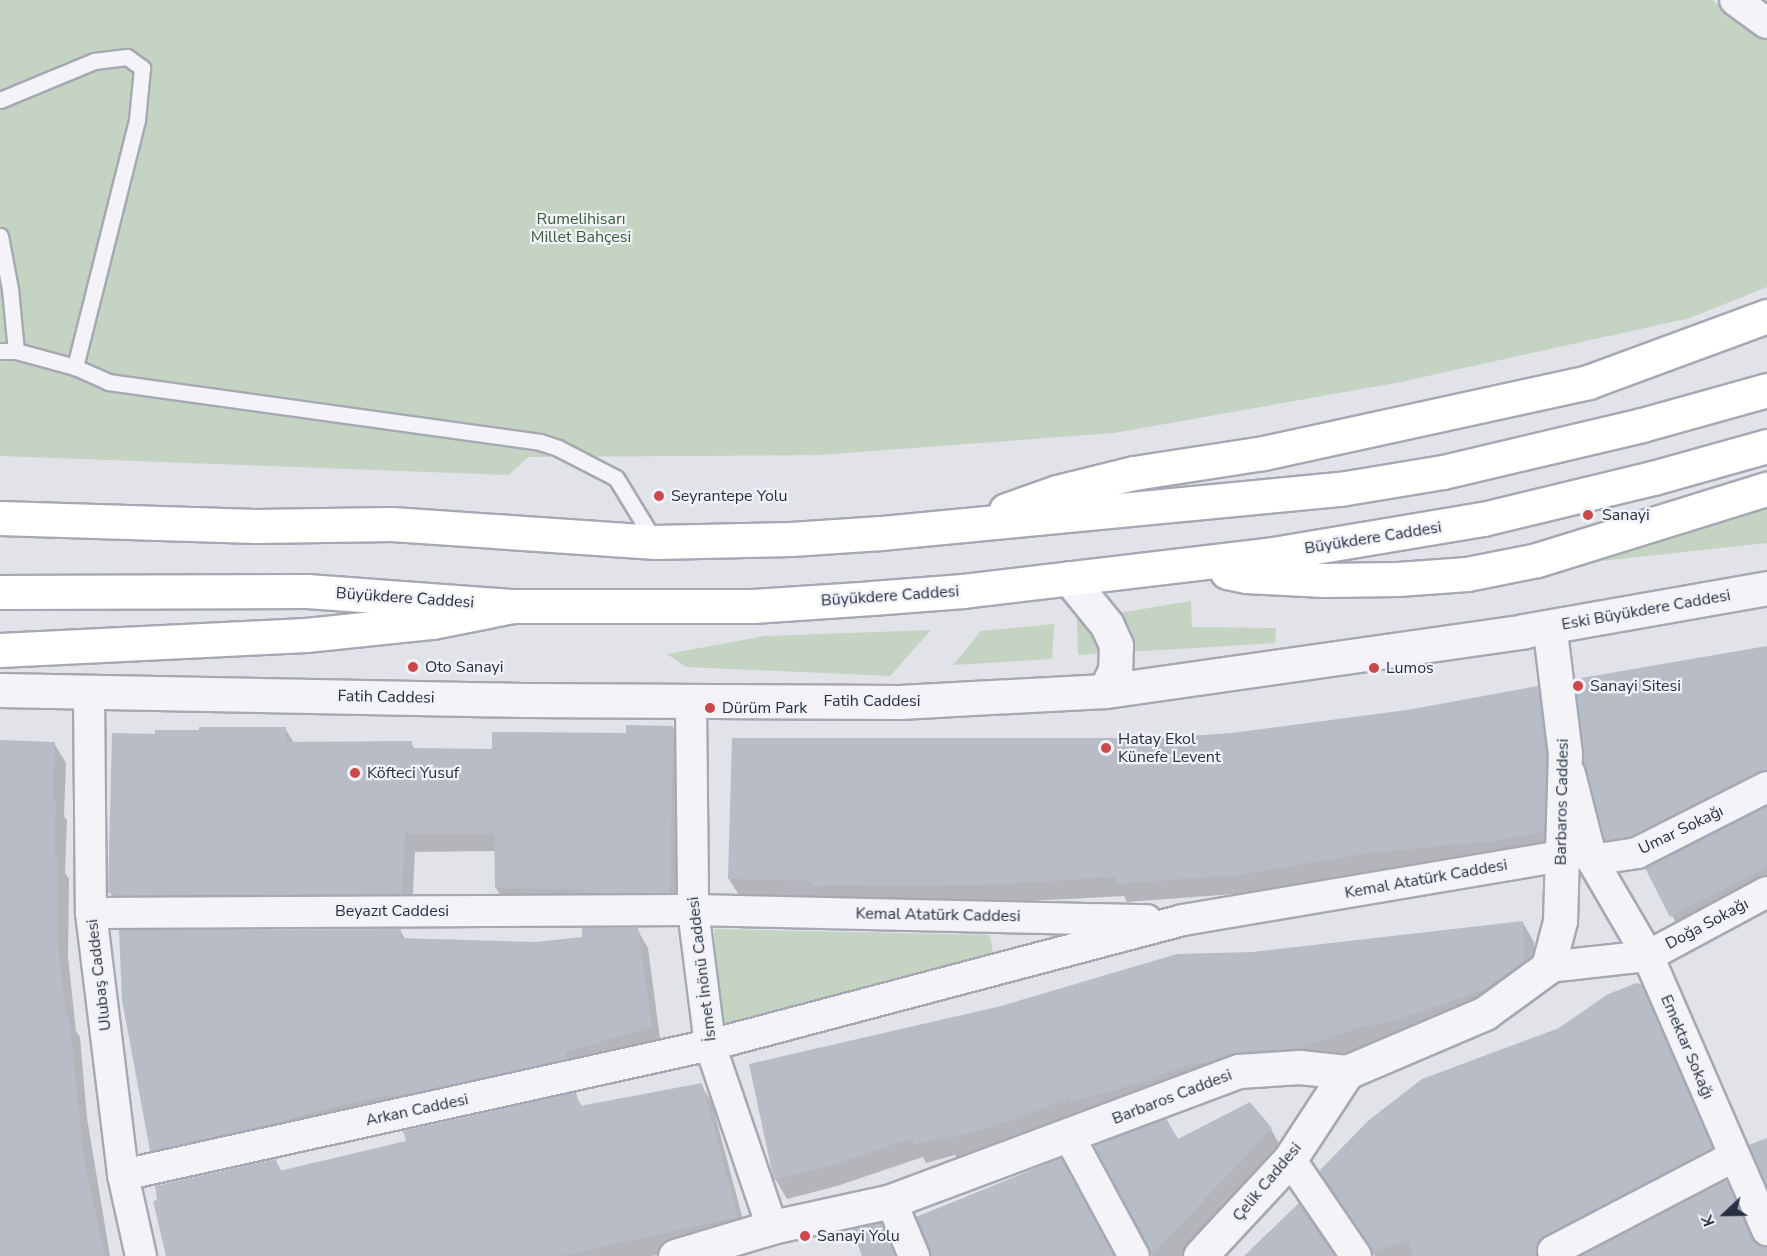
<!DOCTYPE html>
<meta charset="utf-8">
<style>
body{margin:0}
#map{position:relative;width:1767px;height:1256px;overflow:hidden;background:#e1e3e9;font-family:"Nunito Sans",sans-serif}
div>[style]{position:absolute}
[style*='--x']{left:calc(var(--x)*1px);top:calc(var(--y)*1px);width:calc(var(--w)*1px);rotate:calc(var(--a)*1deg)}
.green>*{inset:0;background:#c4d3c2}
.shadow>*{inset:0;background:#0003}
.building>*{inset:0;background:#b8bcc6}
.roads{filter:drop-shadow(2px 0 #a6a9b3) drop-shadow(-2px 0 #a6a9b3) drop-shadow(0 2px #a6a9b3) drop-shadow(0 -2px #a6a9b3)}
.service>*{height:15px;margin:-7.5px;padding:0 7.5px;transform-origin:7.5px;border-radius:7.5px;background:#f4f4f8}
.minor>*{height:30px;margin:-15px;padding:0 15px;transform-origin:15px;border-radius:15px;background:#f4f4f8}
.tertiary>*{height:33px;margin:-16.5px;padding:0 16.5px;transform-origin:16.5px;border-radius:16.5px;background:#f4f4f8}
.primary>*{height:33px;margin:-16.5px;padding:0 16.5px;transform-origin:16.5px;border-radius:16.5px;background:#fff}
.motorway>*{height:33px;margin:-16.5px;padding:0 16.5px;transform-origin:16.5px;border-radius:16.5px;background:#fff}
.dots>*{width:16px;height:16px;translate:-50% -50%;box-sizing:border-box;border:3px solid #f0f2f7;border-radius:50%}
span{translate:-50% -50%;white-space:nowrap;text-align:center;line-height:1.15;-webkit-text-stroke:4.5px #f0f2f7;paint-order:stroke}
.park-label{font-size:16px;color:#395c37}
.poi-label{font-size:16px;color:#292f41}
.left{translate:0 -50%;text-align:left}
.street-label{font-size:16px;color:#292f41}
.north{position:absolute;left:1695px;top:1184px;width:60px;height:60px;-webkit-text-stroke:4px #f0f2f7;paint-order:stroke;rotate:248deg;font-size:16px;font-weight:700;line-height:24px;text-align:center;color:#292f41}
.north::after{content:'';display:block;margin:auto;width:21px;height:27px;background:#292f41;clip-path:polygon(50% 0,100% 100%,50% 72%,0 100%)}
</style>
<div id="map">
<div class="green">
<div style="clip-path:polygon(0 0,1712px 0,1767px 39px,1767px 287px,1690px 318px,1401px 382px,1114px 433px,819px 455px,528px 457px,509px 475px,0 456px)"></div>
<div style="clip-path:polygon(1767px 508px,1767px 543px,1601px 561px)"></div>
<div style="clip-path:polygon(1191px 601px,1192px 627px,1276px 628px,1275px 643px,1078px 655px,1077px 620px)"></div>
<div style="clip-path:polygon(1054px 624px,1052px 659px,953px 665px,981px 631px)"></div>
<div style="clip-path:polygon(931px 630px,890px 676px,686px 667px,667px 654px,765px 636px)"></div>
<div style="clip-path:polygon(714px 929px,990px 935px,994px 959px,722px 1025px)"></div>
</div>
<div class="shadow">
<div style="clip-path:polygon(1767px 647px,1767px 901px,1688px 945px,1647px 869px,1656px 864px,1623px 869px,1606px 840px)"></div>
<div style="clip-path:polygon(1537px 688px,1548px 706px,1554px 850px,1507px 859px,1380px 871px,1249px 893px,1127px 902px,1124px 896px,995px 903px,740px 897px,729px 879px,1161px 739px,1231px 734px,1407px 712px)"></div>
<div style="clip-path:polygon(673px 727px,683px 746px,680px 911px,507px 906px,496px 888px,496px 851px,415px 852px,412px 913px,121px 911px,110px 892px,157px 735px,285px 728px,294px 743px,411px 743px,415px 750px,494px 750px)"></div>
<div style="clip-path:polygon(0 742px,54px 743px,66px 763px,64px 816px,67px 820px,65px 873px,69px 879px,68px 957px,76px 1031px,80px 1037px,87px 1118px,110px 1256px,0 1256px)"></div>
<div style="clip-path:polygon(1523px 923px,1534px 942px,1534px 981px,1490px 1010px,1312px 1067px,958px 1159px,955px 1155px,926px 1163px,923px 1157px,837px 1186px,787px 1199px,776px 1180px,751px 1065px,1252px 953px)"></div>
<div style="clip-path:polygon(637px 929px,648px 948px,661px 1046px,162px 1170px,151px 1151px,124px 1000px,400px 930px,405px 939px,535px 943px,584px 939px)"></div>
<div style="clip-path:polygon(1641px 986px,1656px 1013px,1726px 1175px,1571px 1256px,1375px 1256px,1321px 1172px,1560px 1029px)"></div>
<div style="clip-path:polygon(701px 1085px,712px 1103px,747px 1235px,652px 1256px,167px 1256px,275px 1160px,282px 1172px,408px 1143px,575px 1094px,582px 1107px)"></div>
<div style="clip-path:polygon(1250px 1104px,1271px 1129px,1283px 1151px,1185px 1256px,1152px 1256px,1151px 1247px,1178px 1141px)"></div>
<div style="clip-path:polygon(1726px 1182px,1756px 1243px,1767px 1248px,1767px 1256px,1584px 1256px)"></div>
<div style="clip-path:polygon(880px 1224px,898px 1256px,861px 1256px,863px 1255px)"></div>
</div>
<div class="building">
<div style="clip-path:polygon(1767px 646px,1767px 770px,1632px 836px,1605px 841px,1583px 764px,1575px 679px)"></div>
<div style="clip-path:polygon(1538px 686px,1546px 755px,1544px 832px,1495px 841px,1368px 853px,1238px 875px,1115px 884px,1115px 877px,983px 885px,812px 886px,812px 881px,728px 879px,732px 738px,1161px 738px,1231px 733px,1407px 710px)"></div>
<div style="clip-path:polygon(626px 725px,673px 726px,670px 893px,583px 893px,583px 889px,495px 888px,494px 833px,405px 833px,402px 894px,117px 896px,117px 893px,108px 893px,112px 733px,155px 734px,155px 730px,199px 730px,199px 727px,286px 727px,286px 742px,412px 741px,412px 748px,492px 749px,492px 732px,626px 733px)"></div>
<div style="clip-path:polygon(0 740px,55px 742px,53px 798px,56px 798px,54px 857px,58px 857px,57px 936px,66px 1015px,69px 1015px,84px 1160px,105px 1256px,0 1256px)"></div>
<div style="clip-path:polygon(1767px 806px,1767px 867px,1670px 917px,1645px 868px)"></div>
<div style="clip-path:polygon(1523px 921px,1524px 961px,1486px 989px,1396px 1020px,1358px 1028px,1300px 1048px,1237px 1052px,1211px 1062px,1186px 1065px,1146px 1081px,1071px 1102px,1068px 1098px,1017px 1119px,945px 1140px,944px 1136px,914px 1145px,912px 1138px,826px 1167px,774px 1180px,772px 1172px,749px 1064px,1001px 1006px,1177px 954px,1252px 952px)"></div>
<div style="clip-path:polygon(582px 928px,638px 928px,652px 1027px,565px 1052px,567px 1059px,395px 1097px,395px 1094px,340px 1105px,268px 1125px,150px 1151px,122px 1000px,119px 930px,401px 929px,400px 938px,535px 942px,582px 937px)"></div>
<div style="clip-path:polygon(1637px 983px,1642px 985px,1713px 1148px,1545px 1236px,1538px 1242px,1537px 1256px,1414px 1256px,1408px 1240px,1372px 1252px,1319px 1171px,1369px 1120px,1422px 1079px,1559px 1028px,1608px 994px)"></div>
<div style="clip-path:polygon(702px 1083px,738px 1217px,560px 1256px,166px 1256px,153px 1201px,157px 1200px,155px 1186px,276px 1159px,279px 1171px,406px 1141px,403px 1131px,576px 1092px,580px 1106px)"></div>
<div style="clip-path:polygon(1250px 1102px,1272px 1128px,1151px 1256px,1094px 1145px,1166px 1118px,1178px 1139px)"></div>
<div style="clip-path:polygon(1767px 1138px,1767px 1187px,1749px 1145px)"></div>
<div style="clip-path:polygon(1061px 1158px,1114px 1256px,931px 1256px,916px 1217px)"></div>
<div style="clip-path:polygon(1726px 1180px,1751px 1237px,1757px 1244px,1767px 1247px,1767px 1256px,1581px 1256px)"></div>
<div style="clip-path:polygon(1299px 1203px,1335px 1256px,1244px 1256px)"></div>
<div style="clip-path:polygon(881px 1222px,895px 1256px,862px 1256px,852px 1229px)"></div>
</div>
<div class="roads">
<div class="service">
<div style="--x:0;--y:100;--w:102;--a:-22.5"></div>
<div style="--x:94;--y:61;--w:33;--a:-7"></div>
<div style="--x:127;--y:57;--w:19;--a:36"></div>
<div style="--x:142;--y:68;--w:52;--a:95.5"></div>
<div style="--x:137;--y:120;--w:255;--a:104.1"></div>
<div style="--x:0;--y:236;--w:54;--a:79.3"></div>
<div style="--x:10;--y:289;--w:62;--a:84.5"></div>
<div style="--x:0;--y:351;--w:16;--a:0"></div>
<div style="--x:16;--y:351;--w:61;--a:15.2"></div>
<div style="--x:75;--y:367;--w:36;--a:24"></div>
<div style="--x:108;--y:382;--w:436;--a:7.9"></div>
<div style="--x:540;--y:442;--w:19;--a:18"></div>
<div style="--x:558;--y:448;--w:65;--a:27.3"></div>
<div style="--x:616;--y:478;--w:75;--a:58.6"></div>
</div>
<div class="minor">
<div style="--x:1735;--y:0;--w:39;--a:36"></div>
<div style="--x:89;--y:691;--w:222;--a:89.5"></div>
<div style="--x:91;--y:913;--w:264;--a:83"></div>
<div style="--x:123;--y:1175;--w:83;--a:77.5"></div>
<div style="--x:691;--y:702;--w:208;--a:89.4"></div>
<div style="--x:693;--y:910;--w:136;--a:82.8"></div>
<div style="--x:710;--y:1045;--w:192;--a:71.2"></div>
<div style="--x:1570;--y:774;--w:89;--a:75.7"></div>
<div style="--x:1592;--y:860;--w:111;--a:59.7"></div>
<div style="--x:1648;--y:956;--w:135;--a:-28.3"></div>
<div style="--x:1592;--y:860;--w:46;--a:-8.8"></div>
<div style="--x:1637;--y:853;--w:146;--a:-26.9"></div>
<div style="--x:91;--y:913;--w:602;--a:-0.29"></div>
<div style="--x:693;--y:910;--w:454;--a:1.3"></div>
<div style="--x:1548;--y:967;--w:101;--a:-6.3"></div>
<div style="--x:1648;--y:956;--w:299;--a:66.5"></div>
<div style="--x:1069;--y:1136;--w:136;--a:61.6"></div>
<div style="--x:1290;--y:1159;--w:117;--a:55.8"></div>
<div style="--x:123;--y:1175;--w:601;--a:-12.49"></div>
<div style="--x:710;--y:1045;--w:489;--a:-14.8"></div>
<div style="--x:1183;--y:920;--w:383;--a:-9.6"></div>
<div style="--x:891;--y:1201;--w:60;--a:67.3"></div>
<div style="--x:1553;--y:1251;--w:203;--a:-27.6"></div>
</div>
<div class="tertiary">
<div style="--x:1069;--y:578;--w:60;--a:51"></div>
<div style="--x:1107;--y:625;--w:22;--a:66"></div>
<div style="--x:1116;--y:645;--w:25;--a:92"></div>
<div style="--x:1115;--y:670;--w:23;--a:115"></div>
<div style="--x:0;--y:690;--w:524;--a:1.09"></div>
<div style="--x:524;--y:700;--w:376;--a:0.3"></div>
<div style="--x:900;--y:702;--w:205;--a:-3.1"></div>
<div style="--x:1105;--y:691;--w:423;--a:-8.1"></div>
<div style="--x:1524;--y:631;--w:247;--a:-10"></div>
<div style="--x:675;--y:1256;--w:101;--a:-16.6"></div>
<div style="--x:772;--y:1227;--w:122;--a:-12.3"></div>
<div style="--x:891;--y:1201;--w:371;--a:-20.5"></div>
<div style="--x:1239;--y:1071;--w:60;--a:-3.8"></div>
<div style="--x:1299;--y:1067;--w:48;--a:5.9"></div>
<div style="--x:1347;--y:1072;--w:150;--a:-23.1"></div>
<div style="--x:1485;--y:1013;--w:78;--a:-36.1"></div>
<div style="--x:1548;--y:967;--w:48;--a:-75.4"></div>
<div style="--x:1560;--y:921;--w:167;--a:-88.3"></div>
<div style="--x:1565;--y:754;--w:115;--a:-97"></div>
<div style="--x:1200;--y:1256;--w:132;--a:-47.1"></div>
<div style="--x:1290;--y:1159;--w:104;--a:-56.8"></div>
</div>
<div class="primary">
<div style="--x:1006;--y:510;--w:54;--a:-19.4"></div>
<div style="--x:1057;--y:492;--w:79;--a:-13.9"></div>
<div style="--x:1134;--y:473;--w:131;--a:-8.8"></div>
<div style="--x:1263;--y:453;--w:333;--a:-12.3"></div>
<div style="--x:1588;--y:382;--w:191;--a:-20.2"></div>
<div style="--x:0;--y:518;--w:256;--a:1.8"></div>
<div style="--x:256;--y:526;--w:136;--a:-0.8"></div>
<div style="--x:392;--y:524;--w:264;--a:3.9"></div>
<div style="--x:655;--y:542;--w:136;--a:-1.3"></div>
<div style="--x:791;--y:539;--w:90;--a:-3.8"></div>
<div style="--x:881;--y:533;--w:461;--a:-5.5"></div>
<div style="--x:1340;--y:489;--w:104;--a:-9.4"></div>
<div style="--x:1443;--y:472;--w:204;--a:-13.3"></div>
<div style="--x:1642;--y:425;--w:130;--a:-15.6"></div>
<div style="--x:1227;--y:572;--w:19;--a:12"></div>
<div style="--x:1246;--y:576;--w:78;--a:2.9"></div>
<div style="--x:1324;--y:580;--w:74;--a:-0.8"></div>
<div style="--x:1398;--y:579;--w:69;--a:-4.1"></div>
<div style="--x:1467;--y:574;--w:71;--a:-11.3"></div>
<div style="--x:1537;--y:560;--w:241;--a:-17.2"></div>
<div style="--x:0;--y:592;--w:307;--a:-0.2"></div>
<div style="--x:307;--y:591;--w:207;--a:4.2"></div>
<div style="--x:513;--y:606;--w:240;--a:0"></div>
<div style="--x:753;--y:606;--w:119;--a:-3.8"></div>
<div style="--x:872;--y:598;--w:91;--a:-4.4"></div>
<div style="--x:963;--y:591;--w:306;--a:-6.8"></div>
<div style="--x:1267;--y:555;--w:219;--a:-9.5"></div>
<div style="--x:1483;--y:519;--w:175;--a:-13.6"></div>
<div style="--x:1653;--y:478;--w:118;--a:-15.7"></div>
</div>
<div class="motorway">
<div style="--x:0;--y:650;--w:306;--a:-2.8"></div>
<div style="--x:306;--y:635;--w:127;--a:-5.9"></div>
<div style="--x:432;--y:622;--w:83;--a:-11.2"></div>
</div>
</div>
<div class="dots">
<div style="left:659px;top:496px;background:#cc484a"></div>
<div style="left:1588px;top:515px;background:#cc484a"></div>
<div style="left:413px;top:667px;background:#cc484a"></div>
<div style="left:1374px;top:668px;background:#cc484a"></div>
<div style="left:1578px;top:686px;background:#cc484a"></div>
<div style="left:710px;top:708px;background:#cc484a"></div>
<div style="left:1106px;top:748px;background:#cc484a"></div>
<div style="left:355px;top:773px;background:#cc484a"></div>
<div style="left:805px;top:1236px;background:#cc484a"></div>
</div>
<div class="park-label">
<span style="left:581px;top:228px">Rumelihisarı<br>Millet Bahçesi</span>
</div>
<div class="poi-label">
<span class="left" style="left:671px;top:496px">Seyrantepe Yolu</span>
<span class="left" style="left:1602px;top:515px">Sanayi</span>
<span class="left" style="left:425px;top:667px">Oto Sanayi</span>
<span class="left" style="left:1386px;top:668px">Lumos</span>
<span class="left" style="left:1590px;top:686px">Sanayi Sitesi</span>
<span class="left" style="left:722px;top:708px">Dürüm Park</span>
<span class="left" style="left:1118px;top:748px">Hatay Ekol<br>Künefe Levent</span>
<span class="left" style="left:367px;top:773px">Köfteci Yusuf</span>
<span class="left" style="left:817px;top:1236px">Sanayi Yolu</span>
</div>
<div class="street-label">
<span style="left:1373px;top:538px;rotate:-9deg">Büyükdere Caddesi</span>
<span style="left:890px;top:596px;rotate:-4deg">Büyükdere Caddesi</span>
<span style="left:405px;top:598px;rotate:4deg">Büyükdere Caddesi</span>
<span style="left:1646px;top:610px;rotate:-10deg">Eski Büyükdere Caddesi</span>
<span style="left:386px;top:697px;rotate:1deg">Fatih Caddesi</span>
<span style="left:872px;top:701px">Fatih Caddesi</span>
<span style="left:1562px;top:802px;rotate:-89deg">Barbaros Caddesi</span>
<span style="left:1681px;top:830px;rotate:-26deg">Umar Sokağı</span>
<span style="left:1426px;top:879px;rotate:-10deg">Kemal Atatürk Caddesi</span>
<span style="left:392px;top:911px">Beyazıt Caddesi</span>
<span style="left:938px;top:915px;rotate:1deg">Kemal Atatürk Caddesi</span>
<span style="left:1707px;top:924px;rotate:-28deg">Doğa Sokağı</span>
<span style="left:702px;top:969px;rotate:-97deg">İsmet İnönü Caddesi</span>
<span style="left:99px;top:975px;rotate:-97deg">Ulubaş Caddesi</span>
<span style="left:1687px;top:1047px;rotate:67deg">Emektar Sokağı</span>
<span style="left:1172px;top:1097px;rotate:-21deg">Barbaros Caddesi</span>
<span style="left:417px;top:1110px;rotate:-12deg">Arkan Caddesi</span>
<span style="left:1267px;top:1182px;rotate:-50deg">Çelik Caddesi</span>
</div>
<div class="north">K</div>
</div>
